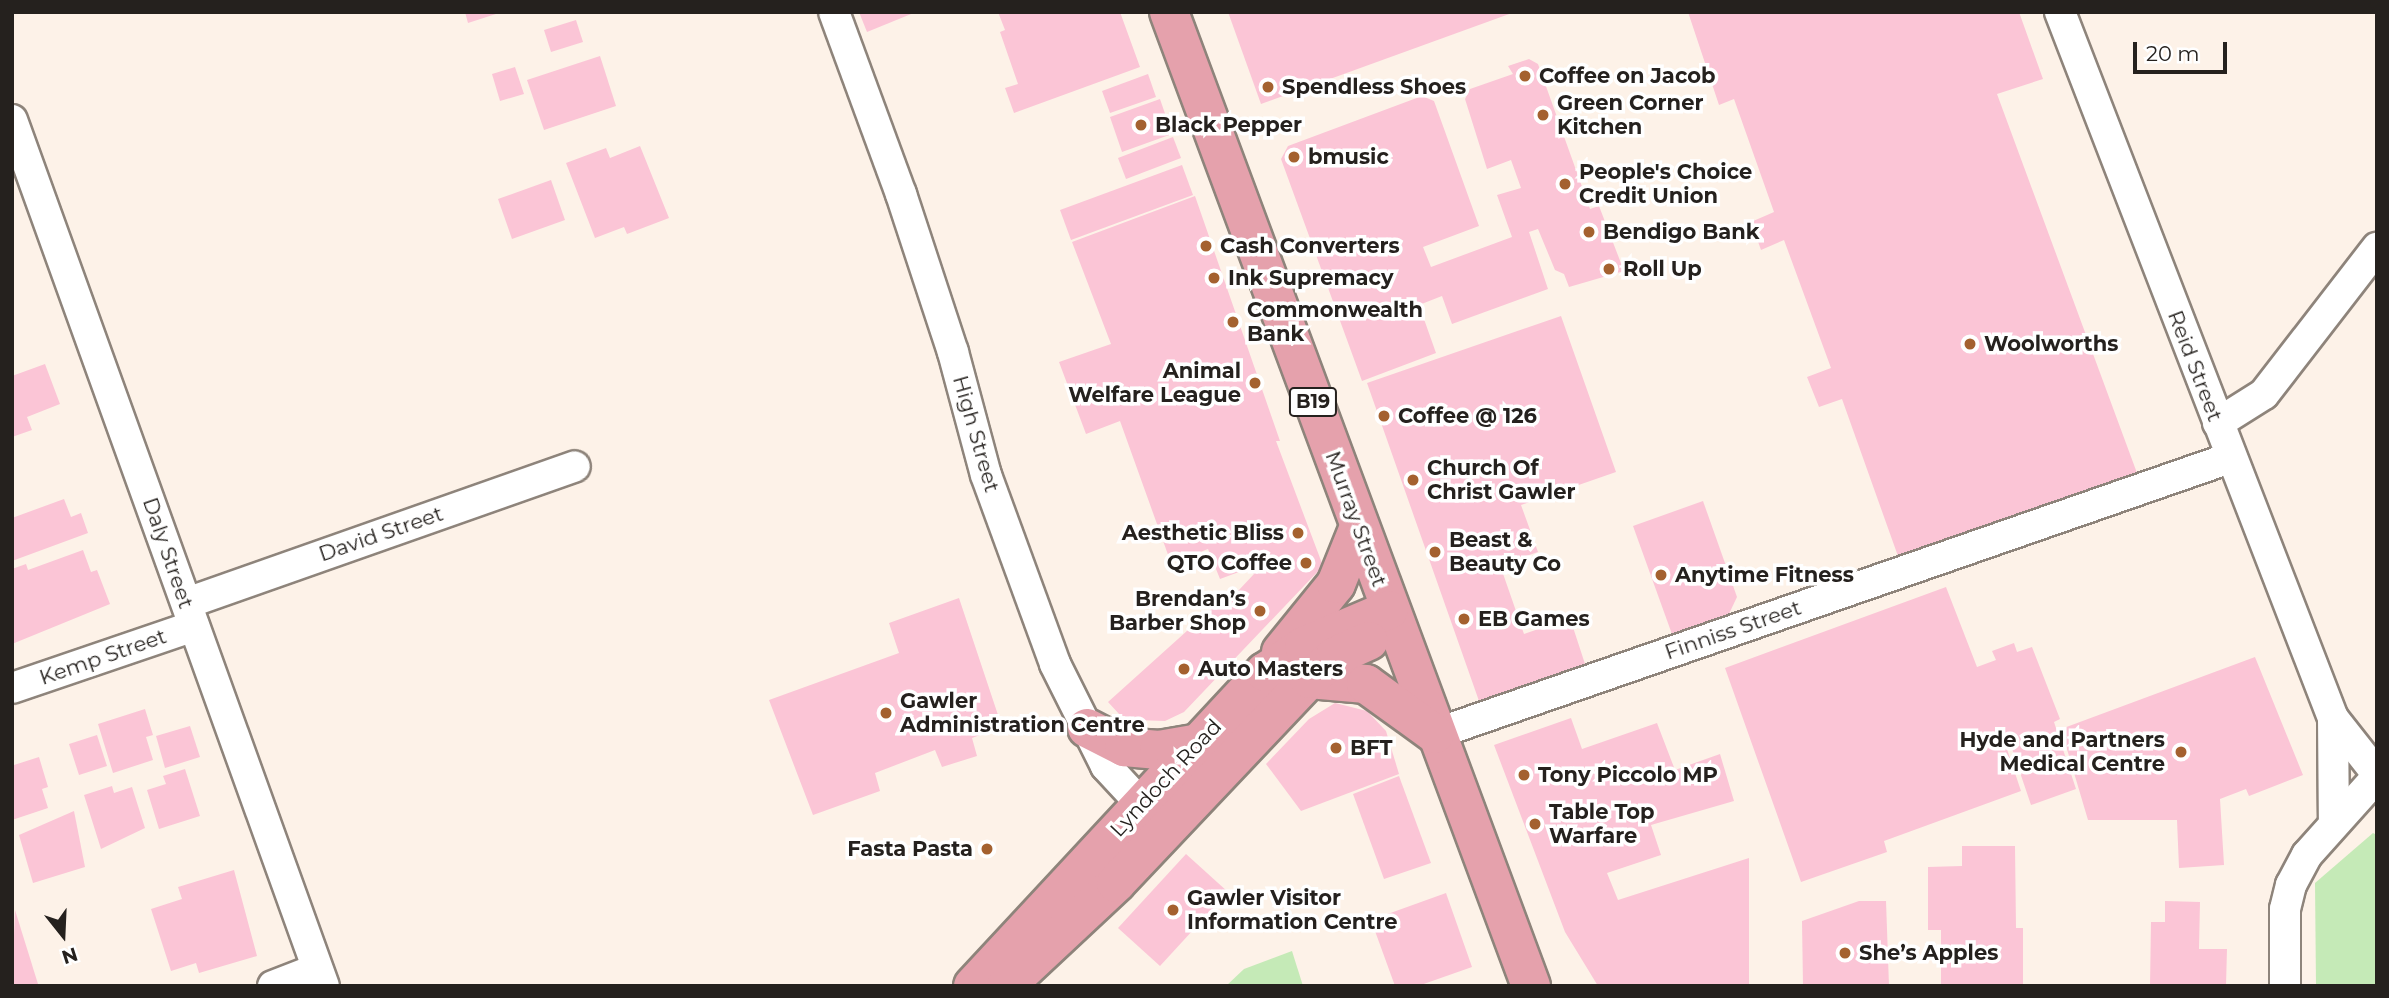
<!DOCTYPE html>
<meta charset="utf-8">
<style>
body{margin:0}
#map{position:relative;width:2389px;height:998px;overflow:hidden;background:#fdf2e8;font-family:Montserrat,sans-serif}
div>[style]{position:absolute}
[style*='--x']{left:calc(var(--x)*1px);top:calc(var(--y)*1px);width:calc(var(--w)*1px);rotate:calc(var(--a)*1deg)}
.green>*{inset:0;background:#c5eab7}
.building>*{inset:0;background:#fbc5d6}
.roads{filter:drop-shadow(2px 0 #8e847b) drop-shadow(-2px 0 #8e847b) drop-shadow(0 2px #8e847b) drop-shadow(0 -2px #8e847b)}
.street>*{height:30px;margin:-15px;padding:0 15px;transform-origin:15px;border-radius:15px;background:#fff}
.primary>*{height:38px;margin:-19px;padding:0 19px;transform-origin:19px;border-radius:19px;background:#e5a1ac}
.dots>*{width:19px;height:19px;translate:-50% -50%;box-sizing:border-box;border:4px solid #fff;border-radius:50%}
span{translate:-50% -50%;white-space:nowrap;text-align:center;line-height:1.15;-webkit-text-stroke:7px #fff;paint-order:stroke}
.shield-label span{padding:2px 5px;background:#fff;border:2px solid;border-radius:5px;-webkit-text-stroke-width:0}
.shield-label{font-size:19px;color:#25211e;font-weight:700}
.poi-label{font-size:21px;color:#25211e;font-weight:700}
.left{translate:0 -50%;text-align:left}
.right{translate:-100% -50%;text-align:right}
.street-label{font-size:21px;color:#25211e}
.frame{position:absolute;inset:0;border:14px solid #25211e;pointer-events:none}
.north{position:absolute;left:28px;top:900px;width:70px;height:70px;-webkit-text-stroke:5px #fff;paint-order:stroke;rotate:162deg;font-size:19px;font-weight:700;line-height:28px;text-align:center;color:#25211e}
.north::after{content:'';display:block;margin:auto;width:24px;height:32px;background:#25211e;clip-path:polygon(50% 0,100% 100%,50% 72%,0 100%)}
.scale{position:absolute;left:2133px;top:42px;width:94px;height:32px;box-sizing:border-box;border:4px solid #25211e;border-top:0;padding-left:9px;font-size:21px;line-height:24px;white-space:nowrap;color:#25211e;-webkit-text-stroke:5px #fff;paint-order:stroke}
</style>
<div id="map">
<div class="green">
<div style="clip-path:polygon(2373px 833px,2377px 835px,2377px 986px,2316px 986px,2315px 883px)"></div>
<div style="clip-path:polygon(1292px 951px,1303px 986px,1226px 986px,1244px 969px)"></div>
</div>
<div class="building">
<div style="clip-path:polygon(465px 12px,499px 12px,499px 13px,468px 23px)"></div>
<div style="clip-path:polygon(859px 12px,916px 12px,867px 32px)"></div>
<div style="clip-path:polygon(998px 12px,1120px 12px,1140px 67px,1014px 113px,1005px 88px,1018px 84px,1000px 32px,1005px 30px)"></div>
<div style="clip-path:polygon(1228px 12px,1512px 12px,1512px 13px,1261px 104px)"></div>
<div style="clip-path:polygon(1688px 12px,2019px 12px,2043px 79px,1997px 94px,2137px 473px,1899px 559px,1842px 399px,1819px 407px,1807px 377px,1831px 368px,1784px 240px,1761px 250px,1751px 222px,1774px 212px,1734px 99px,1719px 105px)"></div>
<div style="clip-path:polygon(576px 20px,583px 42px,551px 52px,544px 30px)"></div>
<div style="clip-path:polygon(600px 56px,616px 106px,544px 130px,527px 80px)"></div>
<div style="clip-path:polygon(1529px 59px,1538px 64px,1590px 209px,1599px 206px,1624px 271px,1569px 287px,1564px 274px,1555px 270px,1538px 229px,1529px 232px,1548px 289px,1452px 324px,1442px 296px,1419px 305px,1436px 353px,1362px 381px,1281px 159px,1288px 146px,1422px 96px,1434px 101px,1479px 226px,1423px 247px,1431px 267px,1512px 237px,1497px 195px,1521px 188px,1511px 160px,1487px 169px,1465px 99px,1470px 89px,1513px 74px,1508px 66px)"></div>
<div style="clip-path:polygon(515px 67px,524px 94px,500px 101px,492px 74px)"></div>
<div style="clip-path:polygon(1148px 74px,1156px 97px,1110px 113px,1102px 91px)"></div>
<div style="clip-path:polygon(1160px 99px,1172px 134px,1122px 152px,1110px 117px)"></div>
<div style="clip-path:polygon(1173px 137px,1181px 158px,1126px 179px,1118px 158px)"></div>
<div style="clip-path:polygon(640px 146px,669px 218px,627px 234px,624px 227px,595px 238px,566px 163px,606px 148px,610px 158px)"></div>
<div style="clip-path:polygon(1182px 165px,1193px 195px,1071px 240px,1060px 210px)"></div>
<div style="clip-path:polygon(551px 180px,565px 220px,512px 239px,498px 199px)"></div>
<div style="clip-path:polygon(1195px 196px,1280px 441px,1276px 441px,1323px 566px,1184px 712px,1165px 721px,1135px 720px,1120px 715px,1108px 702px,1218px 603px,1222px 608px,1254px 574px,1247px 569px,1220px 579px,1208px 549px,1171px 563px,1120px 421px,1086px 434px,1059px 362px,1111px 344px,1072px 242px)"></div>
<div style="clip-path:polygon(1561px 316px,1616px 472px,1521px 505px,1538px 552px,1500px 565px,1524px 634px,1570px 618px,1585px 664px,1479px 701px,1367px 383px)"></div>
<div style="clip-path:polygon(45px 364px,60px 404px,27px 417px,32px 430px,12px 437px,12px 376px)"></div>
<div style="clip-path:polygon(64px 499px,71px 517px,81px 513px,88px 533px,12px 561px,12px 518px)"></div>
<div style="clip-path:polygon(1703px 501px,1737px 597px,1727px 618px,1673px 637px,1633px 526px)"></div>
<div style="clip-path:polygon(83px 550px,91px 572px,97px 570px,110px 604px,12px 644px,12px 569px,26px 564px,28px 570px)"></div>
<div style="clip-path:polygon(1946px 587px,1977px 667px,1996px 660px,1992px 651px,2014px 643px,2017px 652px,2032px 647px,2060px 719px,2054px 722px,2076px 789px,2031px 805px,2008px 737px,2004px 740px,2021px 791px,1884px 841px,1887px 852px,1801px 882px,1725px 668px)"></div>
<div style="clip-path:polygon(959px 598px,1002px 727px,972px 738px,977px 756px,942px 767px,935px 750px,875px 773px,880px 791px,813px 815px,769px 700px,899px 653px,889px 623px)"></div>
<div style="clip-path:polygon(2255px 657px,2303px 775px,2249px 796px,2246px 789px,2220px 799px,2224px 865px,2179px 868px,2177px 820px,2088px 820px,2061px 729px)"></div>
<div style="clip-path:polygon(1335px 703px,1367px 711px,1386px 731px,1399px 774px,1301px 811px,1266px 764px,1309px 719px)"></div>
<div style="clip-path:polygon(145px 709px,153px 735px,146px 737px,153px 760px,113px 773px,98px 724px)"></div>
<div style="clip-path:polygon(1571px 718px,1582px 749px,1657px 723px,1675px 770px,1720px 754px,1734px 801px,1651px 825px,1661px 855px,1607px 873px,1618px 900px,1749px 858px,1749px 986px,1598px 986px,1565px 932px,1494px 745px)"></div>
<div style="clip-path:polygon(190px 726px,200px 757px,165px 768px,156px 736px)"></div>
<div style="clip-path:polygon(97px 735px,107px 766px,79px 775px,69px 744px)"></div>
<div style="clip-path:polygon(39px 757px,48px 787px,42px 789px,48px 808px,12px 820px,14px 765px)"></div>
<div style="clip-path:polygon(185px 769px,200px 816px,159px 829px,147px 790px,166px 784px,163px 776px)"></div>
<div style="clip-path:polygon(1399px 776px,1431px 863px,1384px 879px,1353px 794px)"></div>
<div style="clip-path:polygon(112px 786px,114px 793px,132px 787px,145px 828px,101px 849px,84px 795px)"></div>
<div style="clip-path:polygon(74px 811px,85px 867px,33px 883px,19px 835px)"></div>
<div style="clip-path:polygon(1962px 846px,2015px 846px,2016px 928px,2023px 928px,2023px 986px,1941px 986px,1941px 930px,1928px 930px,1928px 867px,1962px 866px)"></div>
<div style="clip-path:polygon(1186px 854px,1228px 892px,1160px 966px,1118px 928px)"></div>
<div style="clip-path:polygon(234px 870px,257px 956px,199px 973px,196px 963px,171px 971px,151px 909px,182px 899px,178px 887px)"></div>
<div style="clip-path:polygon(1446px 893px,1472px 967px,1418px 986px,1395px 986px,1371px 920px)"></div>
<div style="clip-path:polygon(1859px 901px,1886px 901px,1889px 986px,1803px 986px,1802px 921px)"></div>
<div style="clip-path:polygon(2165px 901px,2200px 902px,2199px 949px,2227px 949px,2226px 986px,2150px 986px,2151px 922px,2165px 922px)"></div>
<div style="clip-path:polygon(15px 910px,38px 984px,33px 986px,12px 986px)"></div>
</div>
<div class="roads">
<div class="street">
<div style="--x:834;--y:12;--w:194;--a:69.8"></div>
<div style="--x:901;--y:194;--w:166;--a:71.8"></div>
<div style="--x:953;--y:352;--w:127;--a:75"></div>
<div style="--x:986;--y:475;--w:201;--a:69.9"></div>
<div style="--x:1055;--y:664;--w:114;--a:63.4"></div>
<div style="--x:1106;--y:766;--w:72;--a:47.2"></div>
<div style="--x:2060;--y:12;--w:757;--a:68.86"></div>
<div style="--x:2333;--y:718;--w:71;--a:51.8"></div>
<div style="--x:12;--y:120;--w:920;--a:70.19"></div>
<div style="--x:2218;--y:423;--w:54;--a:-32.2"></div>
<div style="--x:2264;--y:394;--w:185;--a:-52.3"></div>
<div style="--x:187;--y:603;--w:411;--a:-19.4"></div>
<div style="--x:12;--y:688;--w:192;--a:-18.8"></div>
<div style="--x:2333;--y:718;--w:106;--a:89.5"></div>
<div style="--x:1435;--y:734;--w:842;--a:-19.15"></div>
<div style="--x:273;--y:986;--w:47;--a:-21.1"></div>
<div style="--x:2285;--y:986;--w:77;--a:-90"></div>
<div style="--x:2285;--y:909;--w:25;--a:-76"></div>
<div style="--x:2291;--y:885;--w:34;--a:-62"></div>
<div style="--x:2307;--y:855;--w:105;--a:-48.1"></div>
</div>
<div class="primary">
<div style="--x:1169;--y:12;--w:1039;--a:69.61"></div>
<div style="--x:1281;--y:652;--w:87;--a:-51"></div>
<div style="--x:1336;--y:584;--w:61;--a:-68"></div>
<div style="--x:1309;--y:679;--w:57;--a:5"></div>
<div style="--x:1366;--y:684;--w:85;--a:35.9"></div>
<div style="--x:1087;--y:728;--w:42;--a:27.2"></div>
<div style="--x:1124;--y:747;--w:35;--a:5"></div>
<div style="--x:1159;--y:750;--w:41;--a:-9.9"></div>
<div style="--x:973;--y:986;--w:429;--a:-47.1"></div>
<div style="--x:1265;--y:672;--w:47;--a:-33.7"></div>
<div style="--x:1304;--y:646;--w:92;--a:-23"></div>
<div style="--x:1006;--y:986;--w:151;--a:-43.1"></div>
<div style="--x:1116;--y:883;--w:281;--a:-46.6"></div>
<div style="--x:1309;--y:679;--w:35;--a:-41"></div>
<div style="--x:1335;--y:656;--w:37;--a:-24"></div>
</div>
</div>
<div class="dots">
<div style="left:1525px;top:76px;background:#a4612f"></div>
<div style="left:1268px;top:87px;background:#a4612f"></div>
<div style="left:1543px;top:115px;background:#a4612f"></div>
<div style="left:1141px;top:125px;background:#a4612f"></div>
<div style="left:1294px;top:157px;background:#a4612f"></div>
<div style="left:1565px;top:184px;background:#a4612f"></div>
<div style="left:1589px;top:232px;background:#a4612f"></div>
<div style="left:1206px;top:246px;background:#a4612f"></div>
<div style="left:1609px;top:269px;background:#a4612f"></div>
<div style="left:1214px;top:278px;background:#a4612f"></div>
<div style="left:1233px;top:322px;background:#a4612f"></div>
<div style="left:1970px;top:344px;background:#a4612f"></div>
<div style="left:1255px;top:383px;background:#a4612f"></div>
<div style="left:1384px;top:416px;background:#a4612f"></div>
<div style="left:1413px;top:480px;background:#a4612f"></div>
<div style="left:1298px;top:533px;background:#a4612f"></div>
<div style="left:1435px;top:552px;background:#a4612f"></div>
<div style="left:1306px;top:563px;background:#a4612f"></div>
<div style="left:1661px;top:575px;background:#a4612f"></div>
<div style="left:1260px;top:611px;background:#a4612f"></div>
<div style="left:1464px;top:619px;background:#a4612f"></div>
<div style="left:1184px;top:669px;background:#a4612f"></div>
<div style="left:886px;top:713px;background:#a4612f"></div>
<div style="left:1336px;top:748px;background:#a4612f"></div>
<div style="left:2181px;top:752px;background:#a4612f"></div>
<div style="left:1524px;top:775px;background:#a4612f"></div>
<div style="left:1535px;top:824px;background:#a4612f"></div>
<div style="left:987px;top:849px;background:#a4612f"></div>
<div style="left:1173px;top:910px;background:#a4612f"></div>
<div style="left:1845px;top:953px;background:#a4612f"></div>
</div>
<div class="shield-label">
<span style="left:1313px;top:402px">B19</span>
</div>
<div class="poi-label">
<span class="left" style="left:1539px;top:76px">Coffee on Jacob</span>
<span class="left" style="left:1282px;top:87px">Spendless Shoes</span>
<span class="left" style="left:1557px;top:115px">Green Corner<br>Kitchen</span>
<span class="left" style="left:1155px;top:125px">Black Pepper</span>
<span class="left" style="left:1308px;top:157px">bmusic</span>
<span class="left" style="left:1579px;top:184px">People's Choice<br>Credit Union</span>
<span class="left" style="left:1603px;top:232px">Bendigo Bank</span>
<span class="left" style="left:1220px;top:246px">Cash Converters</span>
<span class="left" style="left:1623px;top:269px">Roll Up</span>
<span class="left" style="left:1228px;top:278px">Ink Supremacy</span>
<span class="left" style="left:1247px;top:322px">Commonwealth<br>Bank</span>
<span class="left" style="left:1984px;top:344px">Woolworths</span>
<span class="right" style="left:1241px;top:383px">Animal<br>Welfare League</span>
<span class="left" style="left:1398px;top:416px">Coffee @ 126</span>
<span class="left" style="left:1427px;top:480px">Church Of<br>Christ Gawler</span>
<span class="right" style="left:1284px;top:533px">Aesthetic Bliss</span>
<span class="left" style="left:1449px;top:552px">Beast &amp;<br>Beauty Co</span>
<span class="right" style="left:1292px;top:563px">QTO Coffee</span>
<span class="left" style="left:1675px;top:575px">Anytime Fitness</span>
<span class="right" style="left:1246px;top:611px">Brendan’s<br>Barber Shop</span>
<span class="left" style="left:1478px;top:619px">EB Games</span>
<span class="left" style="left:1198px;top:669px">Auto Masters</span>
<span class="left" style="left:900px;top:713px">Gawler<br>Administration Centre</span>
<span class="right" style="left:2165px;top:752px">Hyde and Partners<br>Medical Centre</span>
<span class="left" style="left:1350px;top:748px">BFT</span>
<span class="left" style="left:1538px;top:775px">Tony Piccolo MP</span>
<span class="left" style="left:1549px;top:824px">Table Top<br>Warfare</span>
<span class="right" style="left:973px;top:849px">Fasta Pasta</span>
<span class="left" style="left:1187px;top:910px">Gawler Visitor<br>Information Centre</span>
<span class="left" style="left:1859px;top:953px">She’s Apples</span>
</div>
<div class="street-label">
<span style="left:2195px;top:366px;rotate:69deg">Reid Street</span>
<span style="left:976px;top:434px;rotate:74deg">High Street</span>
<span style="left:1356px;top:519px;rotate:70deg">Murray Street</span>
<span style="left:381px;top:534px;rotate:-19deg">David Street</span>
<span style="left:168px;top:553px;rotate:71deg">Daly Street</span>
<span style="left:1733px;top:630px;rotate:-19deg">Finniss Street</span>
<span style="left:103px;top:657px;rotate:-19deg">Kemp Street</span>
<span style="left:1166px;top:778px;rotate:-47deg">Lyndoch Road</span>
</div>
<div class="frame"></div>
<div class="north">N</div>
<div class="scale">20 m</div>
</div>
